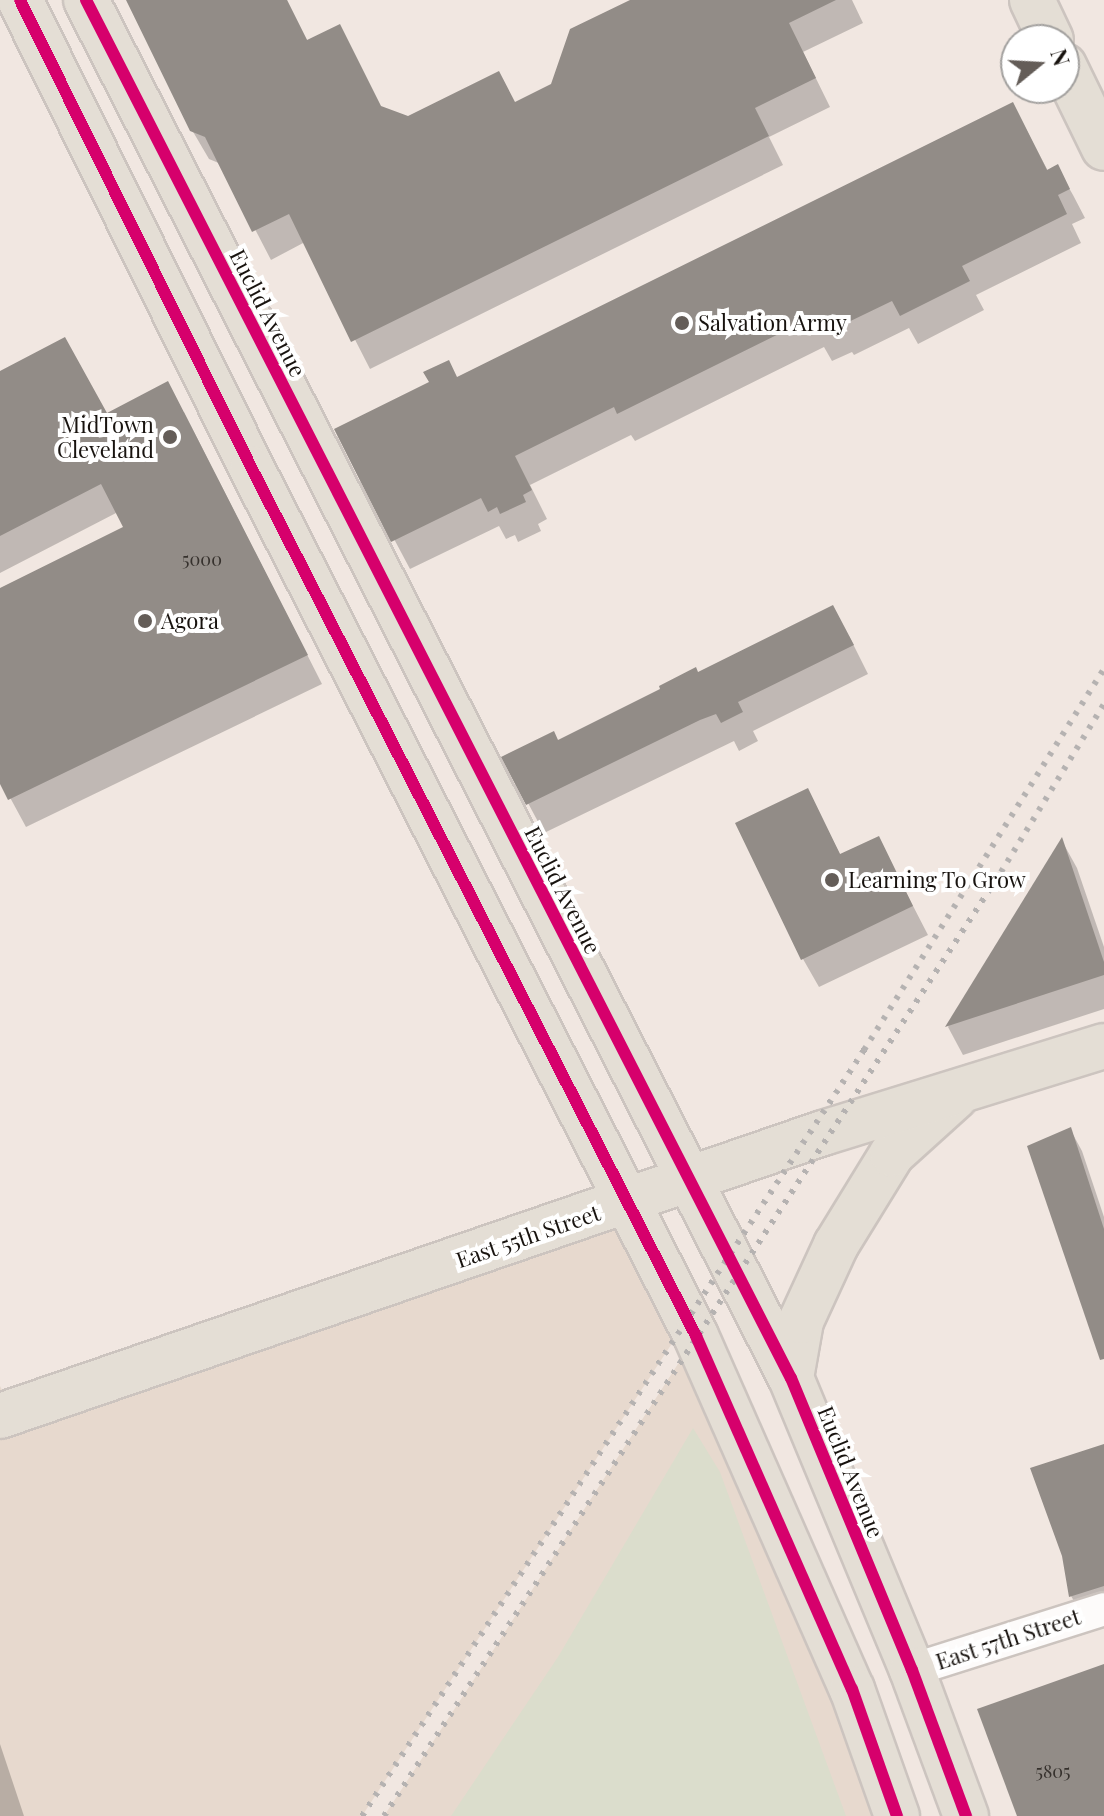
<!DOCTYPE html>
<style>
body{margin:0}
#map{position:relative;width:1104px;height:1816px;overflow:hidden;background:#f1e7e1;font-family:"Playfair Display",serif}
div>[style]{position:absolute}
[style*='--x']{left:calc(var(--x)*1px);top:calc(var(--y)*1px);width:calc(var(--w)*1px);rotate:calc(var(--a)*1deg)}
.industrial>*{inset:0;background:#e7d9ce}
.green>*{inset:0;background:#dbddcc}
.shadow>*{inset:0;background:#0003}
.building>*{inset:0;background:#928c87}
.roads{filter:drop-shadow(2px 0 #ccc4bf) drop-shadow(-2px 0 #ccc4bf) drop-shadow(0 2px #ccc4bf) drop-shadow(0 -2px #ccc4bf)}
.minor>*{height:32px;margin:-16px;padding:0 16px;transform-origin:16px;border-radius:16px;background:#fdfbfa}
.primary>*{height:44px;margin:-22px;padding:0 22px;transform-origin:22px;border-radius:22px;background:#e4ded5}
.rail>*{height:6px;margin-top:-3px;transform-origin:0;background:repeating-linear-gradient(90deg,#b5b2b1 0 4px,transparent 0 12px)}
.cycleway>*{height:12px;margin:-6px;padding:0 6px;transform-origin:6px;border-radius:6px;background:#d6006c}
.dots>*{width:22px;height:22px;translate:-50% -50%;box-sizing:border-box;border:4px solid #fff;border-radius:50%}
span{translate:-50% -50%;white-space:nowrap;text-align:center;line-height:1.15;-webkit-text-stroke:8px #fff;paint-order:stroke}
.number-label{font-size:18px;color:#36312d}
.number-label span{-webkit-text-stroke-width:0}
.street-label{font-size:22px;color:#18130f}
.poi-label{font-size:22px;color:#18130f}
.left{translate:0 -50%;text-align:left}
.right{translate:-100% -50%;text-align:right}
.north{position:absolute;left:1000px;top:24px;width:80px;height:80px;box-sizing:border-box;background:#fff;border:2px solid #a3a19f;border-radius:50%;rotate:72deg;font-size:22px;font-weight:700;line-height:32px;text-align:center;color:#18130f}
.north::after{content:'';display:block;margin:auto;width:28px;height:36px;background:#645d58;clip-path:polygon(50% 0,100% 100%,50% 72%,0 100%)}
</style>
<div id="map">
<div class="industrial">
<div style="clip-path:polygon(627px 1201px,688px 1319px,362px 1816px,0 1816px,0 1386px,13px 1411px)"></div>
<div style="clip-path:polygon(696px 1336px,897px 1816px,384px 1816px,494px 1649px)"></div>
</div>
<div class="green">
<div style="clip-path:polygon(693px 1428px,720px 1472px,846px 1816px,451px 1816px,558px 1657px)"></div>
</div>
<div class="shadow">
<div style="clip-path:polygon(128px 0,287px 0,308px 42px,339px 27px,382px 109px,408px 118px,516px 104px,553px 85px,634px 0,852px 0,863px 23px,803px 52px,830px 107px,769px 137px,783px 165px,370px 369px,305px 242px,271px 260px,221px 164px,209px 159px,192px 130px)"></div>
<div style="clip-path:polygon(1013px 104px,1048px 171px,1057px 167px,1073px 195px,1085px 218px,1072px 224px,1081px 243px,976px 295px,984px 310px,918px 344px,909px 328px,854px 355px,852px 352px,832px 361px,824px 347px,635px 441px,631px 435px,530px 485px,547px 519px,538px 524px,541px 531px,518px 542px,515px 535px,506px 539px,499px 526px,410px 569px,336px 430px,457px 379px)"></div>
<div style="clip-path:polygon(0 373px,107px 415px,184px 412px,322px 684px,26px 827px,0 779px,0 590px,126px 528px,118px 512px,0 573px)"></div>
<div style="clip-path:polygon(849px 636px,868px 674px,753px 731px,758px 741px,739px 751px,734px 741px,544px 833px,504px 758px,558px 742px,698px 674px)"></div>
<div style="clip-path:polygon(807px 791px,841px 856px,878px 838px,928px 935px,819px 987px,803px 959px)"></div>
<div style="clip-path:polygon(1062px 841px,1077px 868px,1104px 947px,1104px 1009px,963px 1055px,948px 1027px)"></div>
<div style="clip-path:polygon(1070px 1129px,1082px 1151px,1104px 1217px,1104px 1356px)"></div>
<div style="clip-path:polygon(1104px 1446px,1104px 1619px,1088px 1624px,1071px 1596px)"></div>
<div style="clip-path:polygon(0 1744px,24px 1816px,0 1816px)"></div>
</div>
<div class="building">
<div style="clip-path:polygon(126px 0,287px 0,307px 40px,340px 24px,381px 106px,408px 116px,499px 71px,515px 102px,551px 84px,570px 29px,630px 0,836px 0,789px 23px,816px 78px,755px 108px,769px 136px,351px 342px,289px 214px,252px 232px,205px 137px,190px 131px)"></div>
<div style="clip-path:polygon(1013px 102px,1047px 170px,1058px 164px,1070px 189px,1058px 195px,1067px 214px,962px 266px,970px 281px,900px 316px,892px 301px,836px 328px,834px 324px,814px 334px,807px 320px,617px 414px,614px 407px,515px 456px,532px 490px,523px 495px,526px 502px,500px 514px,497px 507px,488px 512px,481px 498px,391px 542px,334px 429px,429px 382px,423px 372px,449px 360px,457px 377px)"></div>
<div style="clip-path:polygon(65px 337px,107px 413px,168px 381px,308px 655px,8px 800px,0 784px,0 588px,123px 527px,101px 484px,0 536px,0 371px)"></div>
<div style="clip-path:polygon(833px 605px,854px 645px,738px 702px,743px 712px,721px 723px,716px 714px,700px 720px,526px 805px,501px 757px,554px 731px,558px 740px,660px 689px,659px 686px,696px 667px,698px 672px)"></div>
<div style="clip-path:polygon(808px 788px,840px 854px,879px 836px,913px 906px,801px 960px,735px 823px)"></div>
<div style="clip-path:polygon(1062px 837px,1104px 962px,1104px 975px,945px 1027px)"></div>
<div style="clip-path:polygon(1071px 1127px,1104px 1229px,1104px 1359px,1100px 1360px,1027px 1146px)"></div>
<div style="clip-path:polygon(1104px 1444px,1104px 1586px,1069px 1597px,1062px 1556px,1030px 1468px)"></div>
<div style="clip-path:polygon(1104px 1664px,1104px 1816px,1017px 1816px,977px 1709px)"></div>
</div>
<div class="roads">
<div class="minor">
<div style="--x:912;--y:1670;--w:201;--a:-17.6"></div>
</div>
<div class="primary">
<div style="--x:20;--y:0;--w:523;--a:63.68"></div>
<div style="--x:252;--y:469;--w:974;--a:62.88"></div>
<div style="--x:696;--y:1336;--w:386;--a:66.2"></div>
<div style="--x:852;--y:1689;--w:135;--a:70.5"></div>
<div style="--x:86;--y:0;--w:1548;--a:62.91"></div>
<div style="--x:791;--y:1378;--w:316;--a:67.5"></div>
<div style="--x:912;--y:1670;--w:156;--a:69.7"></div>
<div style="--x:1032;--y:0;--w:44;--a:64.6"></div>
<div style="--x:1064;--y:66;--w:91;--a:64"></div>
<div style="--x:791;--y:1378;--w:58;--a:-80"></div>
<div style="--x:801;--y:1321;--w:84;--a:-65.3"></div>
<div style="--x:836;--y:1245;--w:107;--a:-58.4"></div>
<div style="--x:892;--y:1154;--w:85;--a:-42.1"></div>
<div style="--x:0;--y:1416;--w:870;--a:-18.98"></div>
<div style="--x:823;--y:1133;--w:294;--a:-17.2"></div>
</div>
</div>
<div class="rail">
<div style="--x:362;--y:1816;--w:916;--a:-56.76"></div>
<div style="--x:864;--y:1050;--w:450;--a:-57.8"></div>
<div style="--x:384;--y:1816;--w:1128;--a:-56.83"></div>
<div style="--x:1001;--y:872;--w:197;--a:-58.5"></div>
</div>
<div class="cycleway">
<div style="--x:20;--y:0;--w:523;--a:63.68"></div>
<div style="--x:252;--y:469;--w:974;--a:62.88"></div>
<div style="--x:696;--y:1336;--w:386;--a:66.2"></div>
<div style="--x:852;--y:1689;--w:135;--a:70.5"></div>
<div style="--x:86;--y:0;--w:1548;--a:62.91"></div>
<div style="--x:791;--y:1378;--w:316;--a:67.5"></div>
<div style="--x:912;--y:1670;--w:156;--a:69.7"></div>
</div>
<div class="dots">
<div style="left:682px;top:323px;background:#645d58"></div>
<div style="left:170px;top:437px;background:#645d58"></div>
<div style="left:145px;top:621px;background:#645d58"></div>
<div style="left:832px;top:880px;background:#645d58"></div>
</div>
<div class="number-label">
<span style="left:202px;top:559px">5000</span>
<span style="left:1053px;top:1771px">5805</span>
</div>
<div class="street-label">
<span style="left:268px;top:313px;rotate:63deg">Euclid Avenue</span>
<span style="left:563px;top:890px;rotate:63deg">Euclid Avenue</span>
<span style="left:528px;top:1236px;rotate:-19deg">East 55th Street</span>
<span style="left:851px;top:1472px;rotate:68deg">Euclid Avenue</span>
<span style="left:1008px;top:1639px;rotate:-18deg">East 57th Street</span>
</div>
<div class="poi-label">
<span class="left" style="left:698px;top:323px">Salvation Army</span>
<span class="right" style="left:154px;top:437px">MidTown<br>Cleveland</span>
<span class="left" style="left:161px;top:621px">Agora</span>
<span class="left" style="left:848px;top:880px">Learning To Grow</span>
</div>
<div class="north">N</div>
</div>
